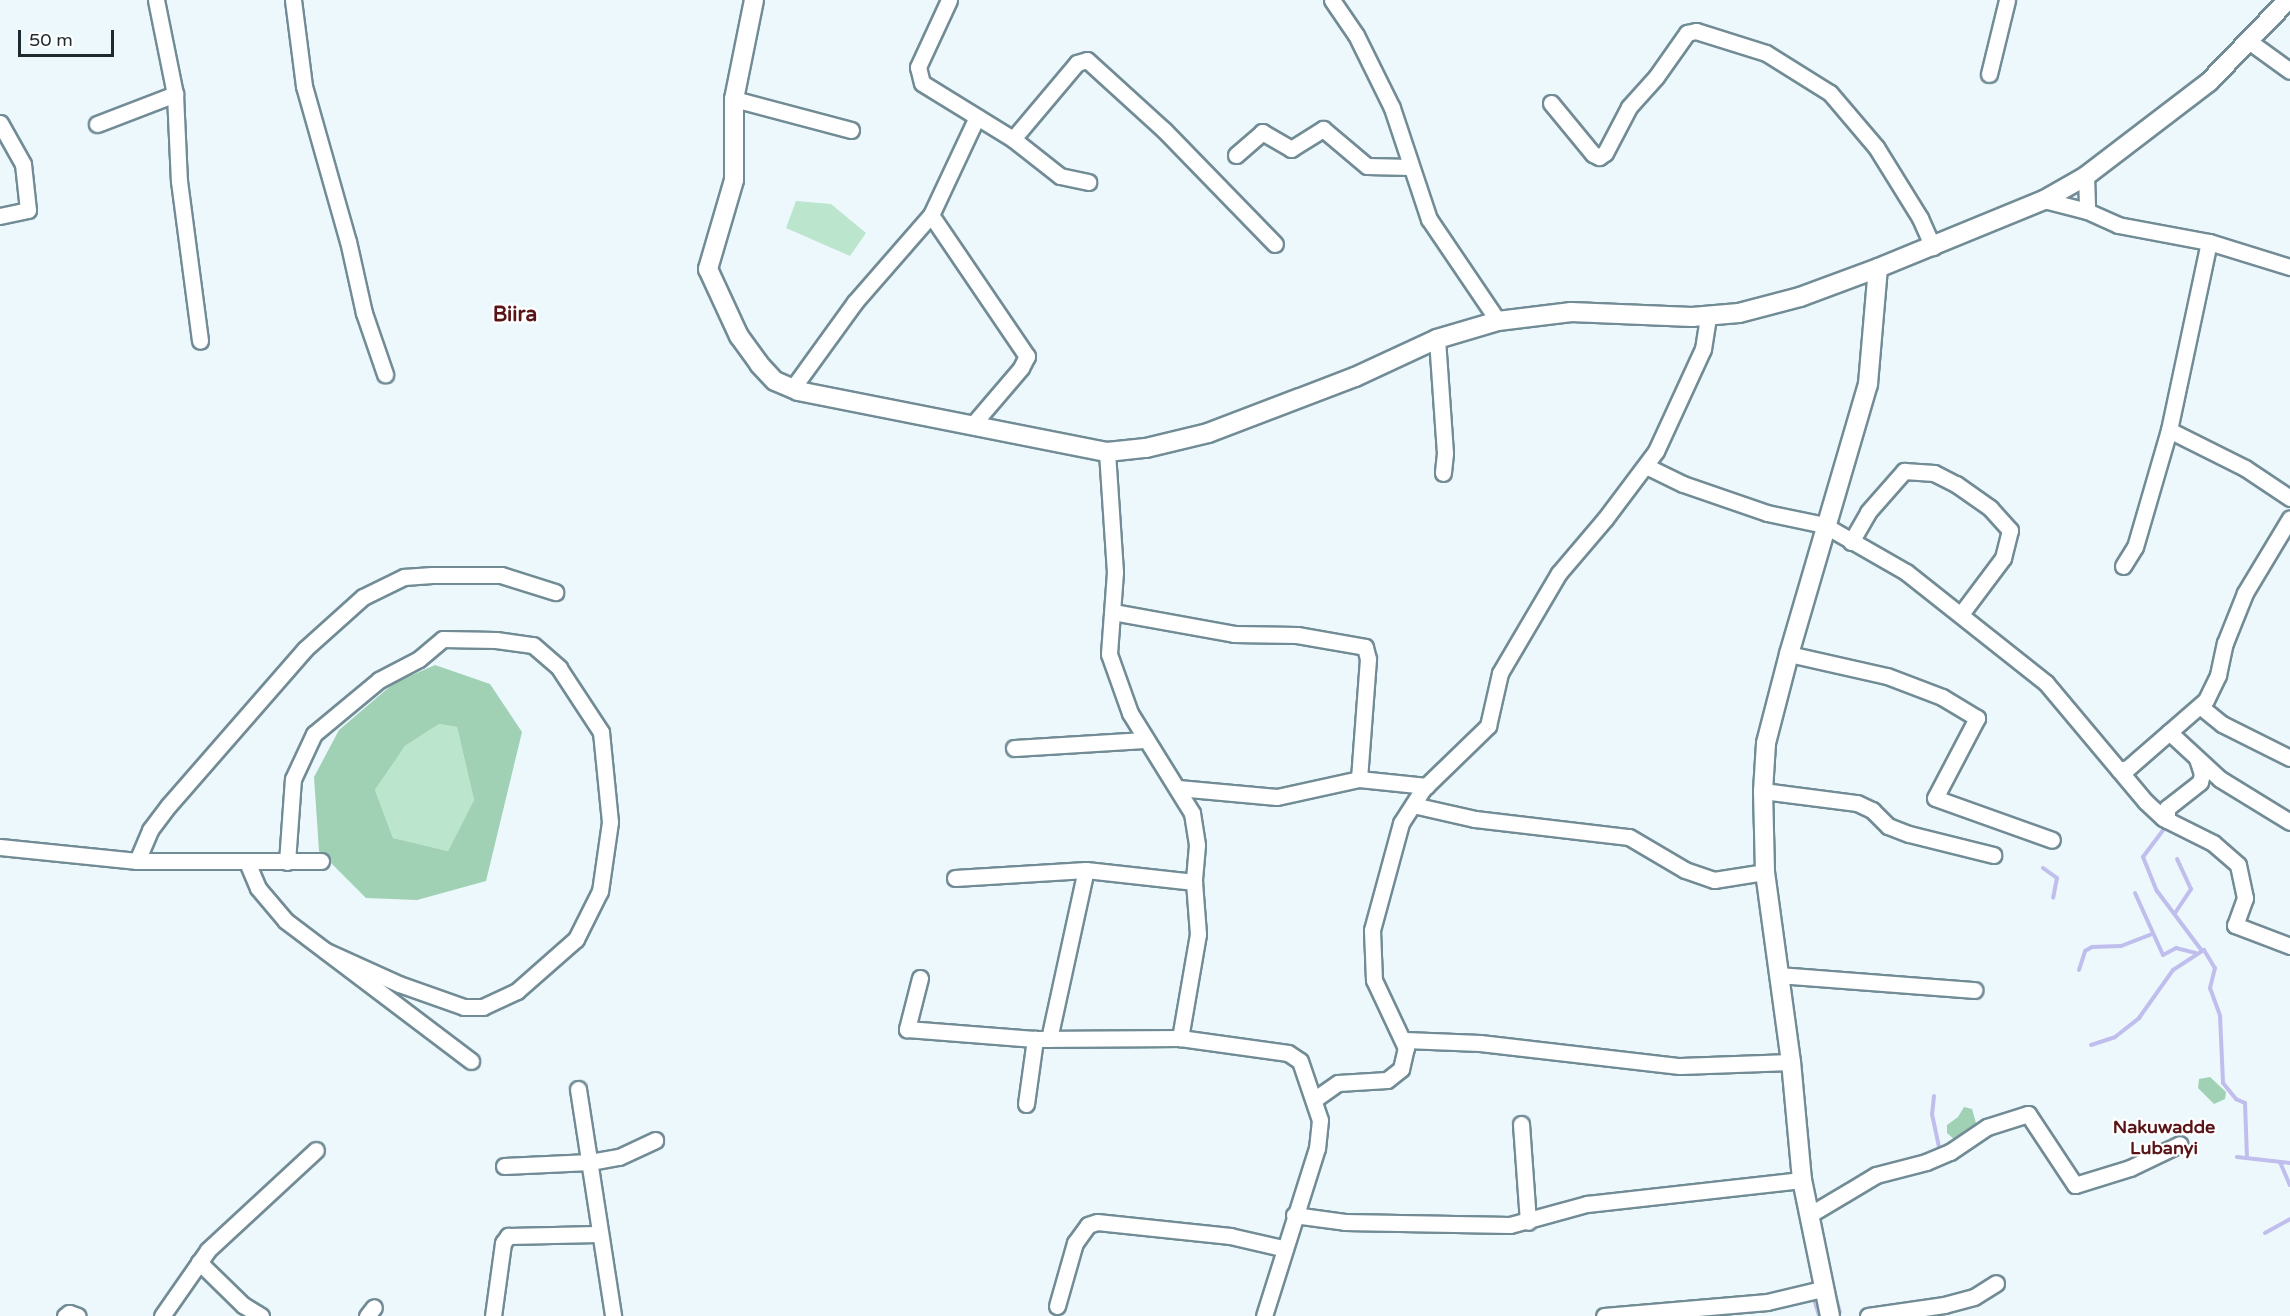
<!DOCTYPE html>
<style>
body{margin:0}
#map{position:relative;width:2290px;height:1316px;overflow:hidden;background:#edf8fd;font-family:"Varela Round",sans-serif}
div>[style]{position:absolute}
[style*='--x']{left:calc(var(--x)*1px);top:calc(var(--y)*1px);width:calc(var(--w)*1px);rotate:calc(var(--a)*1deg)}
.green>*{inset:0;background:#bce5cd}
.forest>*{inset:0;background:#a0d1b4}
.stream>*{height:4px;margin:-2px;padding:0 2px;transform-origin:2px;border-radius:2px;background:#c0beed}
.roads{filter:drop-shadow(2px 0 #728c96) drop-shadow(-2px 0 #728c96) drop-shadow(0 2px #728c96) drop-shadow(0 -2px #728c96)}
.minor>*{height:15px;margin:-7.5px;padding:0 7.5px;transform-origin:7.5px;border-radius:7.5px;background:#fff}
.tertiary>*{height:18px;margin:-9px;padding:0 9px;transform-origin:9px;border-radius:9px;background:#fff}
span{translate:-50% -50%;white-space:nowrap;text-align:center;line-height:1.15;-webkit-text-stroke:4.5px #fff;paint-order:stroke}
.quarter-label{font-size:18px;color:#591417;font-weight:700}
.district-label{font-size:21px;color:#591417;font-weight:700}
.scale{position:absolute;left:18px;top:30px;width:96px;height:27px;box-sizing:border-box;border:3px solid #1f2a2e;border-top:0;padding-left:8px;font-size:18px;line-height:21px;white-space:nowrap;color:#1f2a2e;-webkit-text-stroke:4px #fff;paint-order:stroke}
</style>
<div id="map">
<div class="green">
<div style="clip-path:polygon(796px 201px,831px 204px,866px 233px,850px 256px,786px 228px)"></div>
<div style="clip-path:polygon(439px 724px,457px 727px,474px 800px,448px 851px,393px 838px,375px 790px,405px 746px)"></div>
</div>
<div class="forest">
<div style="clip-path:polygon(evenodd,435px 665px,490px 684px,522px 732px,486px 881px,417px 900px,366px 898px,319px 851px,314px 777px,339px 730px,394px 683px,435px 665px,439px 724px,457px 727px,474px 800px,448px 851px,393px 838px,375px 790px,405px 746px,439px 724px)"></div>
<div style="clip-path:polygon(2210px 1077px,2226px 1092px,2225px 1099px,2214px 1104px,2198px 1088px,2199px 1079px)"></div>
<div style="clip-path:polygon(1964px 1107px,1972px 1109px,1976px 1123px,1971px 1137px,1955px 1140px,1947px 1133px,1947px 1125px,1958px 1117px)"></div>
</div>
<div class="stream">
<div style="--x:2167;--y:825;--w:40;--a:127"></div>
<div style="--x:2143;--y:857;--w:37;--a:68"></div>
<div style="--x:2157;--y:891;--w:75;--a:53.1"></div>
<div style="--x:2043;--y:868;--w:17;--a:36"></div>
<div style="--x:2057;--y:878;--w:20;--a:101"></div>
<div style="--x:2135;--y:893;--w:68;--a:65.7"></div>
<div style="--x:2163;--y:955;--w:15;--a:-28"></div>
<div style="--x:2176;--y:948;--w:21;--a:14"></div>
<div style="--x:2175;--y:913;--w:29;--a:-56"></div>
<div style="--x:2191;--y:889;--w:33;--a:-115"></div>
<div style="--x:2079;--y:970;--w:20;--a:-72"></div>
<div style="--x:2085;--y:951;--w:8;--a:-30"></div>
<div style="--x:2092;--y:947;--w:29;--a:-2"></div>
<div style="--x:2121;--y:946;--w:33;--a:-21"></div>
<div style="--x:2091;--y:1045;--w:25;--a:-18"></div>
<div style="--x:2115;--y:1037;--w:31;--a:-38"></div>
<div style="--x:2139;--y:1018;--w:59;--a:-54.7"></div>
<div style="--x:2173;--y:970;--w:37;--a:-33"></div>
<div style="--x:2204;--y:950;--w:21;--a:59"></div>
<div style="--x:2215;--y:968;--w:21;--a:104"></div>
<div style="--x:2210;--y:988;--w:30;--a:70"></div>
<div style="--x:2220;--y:1016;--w:67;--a:87.4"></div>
<div style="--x:2223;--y:1083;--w:21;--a:51"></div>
<div style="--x:2236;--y:1099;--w:10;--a:24"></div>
<div style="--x:2245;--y:1103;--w:55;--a:87.9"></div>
<div style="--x:1934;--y:1096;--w:18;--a:96"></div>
<div style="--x:1932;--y:1114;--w:38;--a:78"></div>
<div style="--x:2237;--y:1157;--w:53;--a:6.5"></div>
<div style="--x:2280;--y:1162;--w:25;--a:67"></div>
<div style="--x:2265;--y:1233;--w:29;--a:-29"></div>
<div style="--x:1833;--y:1288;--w:25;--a:74"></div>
<div style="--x:1813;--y:1296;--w:21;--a:73"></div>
</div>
<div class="roads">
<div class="minor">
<div style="--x:156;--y:0;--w:96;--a:78.6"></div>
<div style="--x:175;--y:94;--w:87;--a:87.4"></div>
<div style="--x:179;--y:181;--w:161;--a:82.5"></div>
<div style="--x:293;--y:0;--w:87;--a:82.7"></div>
<div style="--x:304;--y:86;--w:161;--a:74.2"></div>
<div style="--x:348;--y:241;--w:74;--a:77.5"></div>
<div style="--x:364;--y:313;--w:65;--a:71"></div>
<div style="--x:949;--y:0;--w:74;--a:114.8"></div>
<div style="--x:918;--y:67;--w:16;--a:76"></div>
<div style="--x:922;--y:83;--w:107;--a:31.6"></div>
<div style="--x:1013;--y:139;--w:60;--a:38.2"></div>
<div style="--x:1060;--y:176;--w:29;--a:12"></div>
<div style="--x:1332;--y:0;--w:42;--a:55.6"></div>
<div style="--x:1356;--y:35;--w:81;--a:63.7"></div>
<div style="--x:1392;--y:108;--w:117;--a:71.6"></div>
<div style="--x:1429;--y:219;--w:123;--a:55.9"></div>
<div style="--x:2250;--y:42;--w:49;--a:35.9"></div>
<div style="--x:1989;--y:74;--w:76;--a:-76.3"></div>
<div style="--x:734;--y:99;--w:121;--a:14.8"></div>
<div style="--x:1551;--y:103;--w:66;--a:50.5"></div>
<div style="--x:1593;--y:154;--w:7;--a:27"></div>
<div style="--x:1599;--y:157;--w:7;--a:-34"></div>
<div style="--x:1605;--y:153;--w:52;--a:-62.4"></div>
<div style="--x:1629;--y:107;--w:40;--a:-48"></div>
<div style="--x:1656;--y:77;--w:54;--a:-54.8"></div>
<div style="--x:1687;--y:33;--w:9;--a:-13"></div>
<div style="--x:1696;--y:31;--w:73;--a:17.4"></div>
<div style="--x:1766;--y:53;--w:75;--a:32"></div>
<div style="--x:1830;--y:93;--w:71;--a:49.6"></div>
<div style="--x:1876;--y:147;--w:84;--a:58.2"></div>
<div style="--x:1920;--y:218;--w:32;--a:66"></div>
<div style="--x:0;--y:123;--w:47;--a:60.7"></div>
<div style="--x:23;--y:164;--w:46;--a:83.8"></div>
<div style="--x:28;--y:210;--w:29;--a:168"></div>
<div style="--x:97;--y:124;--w:84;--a:-21"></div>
<div style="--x:1013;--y:139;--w:99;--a:-49.9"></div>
<div style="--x:1077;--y:63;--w:10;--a:-17"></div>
<div style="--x:1087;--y:60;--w:104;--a:42.3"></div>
<div style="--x:1164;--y:130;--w:159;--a:45.8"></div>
<div style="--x:1236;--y:155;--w:35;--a:-41"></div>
<div style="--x:1262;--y:132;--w:34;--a:30"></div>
<div style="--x:1291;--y:149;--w:38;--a:-32"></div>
<div style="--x:1323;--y:129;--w:57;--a:40.1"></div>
<div style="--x:1367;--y:166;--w:44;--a:1.3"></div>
<div style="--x:2086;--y:176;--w:35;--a:88"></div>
<div style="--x:2044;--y:200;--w:44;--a:14.3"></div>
<div style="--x:2087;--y:211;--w:34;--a:24"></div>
<div style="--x:2118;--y:225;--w:93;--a:10.6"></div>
<div style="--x:2209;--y:242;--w:85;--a:17.2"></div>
<div style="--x:931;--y:215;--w:171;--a:55.8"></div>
<div style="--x:1027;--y:356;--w:13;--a:117"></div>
<div style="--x:1021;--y:368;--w:72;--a:130.5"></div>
<div style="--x:1437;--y:339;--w:114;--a:86"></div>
<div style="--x:1445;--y:453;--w:20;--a:96"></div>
<div style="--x:792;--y:389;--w:107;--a:-54.1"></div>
<div style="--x:855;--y:302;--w:116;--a:-48.9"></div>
<div style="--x:931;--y:215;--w:108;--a:-64.9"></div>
<div style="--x:2169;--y:430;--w:85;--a:26.6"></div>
<div style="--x:2245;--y:468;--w:54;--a:33.7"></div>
<div style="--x:1107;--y:452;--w:120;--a:86.2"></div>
<div style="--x:1115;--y:572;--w:82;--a:94.2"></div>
<div style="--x:1109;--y:654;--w:63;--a:70.4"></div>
<div style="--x:1130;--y:713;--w:118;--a:58.2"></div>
<div style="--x:1192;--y:813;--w:32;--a:81"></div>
<div style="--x:1197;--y:845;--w:37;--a:95"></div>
<div style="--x:1646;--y:466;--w:41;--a:25.9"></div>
<div style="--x:1683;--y:484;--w:89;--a:19"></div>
<div style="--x:1767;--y:513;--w:58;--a:11.9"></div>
<div style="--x:1824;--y:525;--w:95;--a:29.8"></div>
<div style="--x:1906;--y:572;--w:179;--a:38.4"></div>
<div style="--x:2046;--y:683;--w:155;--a:50"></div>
<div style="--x:2146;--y:802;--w:23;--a:43"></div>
<div style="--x:2163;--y:818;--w:56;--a:26.6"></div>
<div style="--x:2213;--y:843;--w:33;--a:41"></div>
<div style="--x:2238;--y:865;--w:34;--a:78"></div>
<div style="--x:2245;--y:898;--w:29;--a:110"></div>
<div style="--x:2235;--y:925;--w:59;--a:20.9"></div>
<div style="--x:1851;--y:542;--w:34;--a:-60"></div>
<div style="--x:1868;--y:512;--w:55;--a:-48.7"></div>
<div style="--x:1904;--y:471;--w:30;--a:4"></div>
<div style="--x:1934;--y:473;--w:25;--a:27"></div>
<div style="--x:1956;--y:484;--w:42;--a:35.2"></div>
<div style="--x:1990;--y:508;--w:30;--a:48"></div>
<div style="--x:2010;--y:530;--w:29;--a:104"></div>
<div style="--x:2003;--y:558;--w:70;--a:126.9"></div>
<div style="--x:2123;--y:566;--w:22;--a:-58"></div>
<div style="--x:2135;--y:547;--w:122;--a:-73.8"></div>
<div style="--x:2169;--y:430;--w:192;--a:-78"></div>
<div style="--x:1113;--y:612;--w:123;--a:10.3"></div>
<div style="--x:1234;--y:634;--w:63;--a:0.9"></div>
<div style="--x:1297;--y:635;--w:69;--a:10"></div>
<div style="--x:1365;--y:647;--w:12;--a:76"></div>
<div style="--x:1368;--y:659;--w:120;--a:94.3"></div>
<div style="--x:1789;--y:654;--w:100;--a:12.7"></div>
<div style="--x:1887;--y:676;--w:59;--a:20.9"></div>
<div style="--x:1942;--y:697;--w:41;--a:31"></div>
<div style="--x:1977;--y:718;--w:90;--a:117.7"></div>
<div style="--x:1935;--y:798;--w:124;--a:19.7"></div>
<div style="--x:2201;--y:707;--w:27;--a:39"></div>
<div style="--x:2222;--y:724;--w:76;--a:26.6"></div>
<div style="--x:2169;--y:732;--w:69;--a:42.7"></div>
<div style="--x:2220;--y:779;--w:82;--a:31.6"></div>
<div style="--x:1014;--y:748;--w:131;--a:-3.5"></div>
<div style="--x:2119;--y:770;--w:9;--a:-13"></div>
<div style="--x:2128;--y:768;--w:103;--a:-41.1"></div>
<div style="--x:2206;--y:700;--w:28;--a:-64"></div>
<div style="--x:2218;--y:675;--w:33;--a:-78"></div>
<div style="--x:2225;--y:643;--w:54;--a:-68.2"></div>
<div style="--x:2245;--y:593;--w:87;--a:-59"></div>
<div style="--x:1178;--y:788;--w:99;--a:5.2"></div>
<div style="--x:1277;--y:797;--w:84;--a:-12.4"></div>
<div style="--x:1359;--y:779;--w:68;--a:5.9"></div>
<div style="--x:1763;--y:791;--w:95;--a:7.3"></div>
<div style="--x:1857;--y:803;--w:17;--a:25"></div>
<div style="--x:1872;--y:810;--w:23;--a:45"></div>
<div style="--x:1888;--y:826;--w:22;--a:21"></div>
<div style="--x:1909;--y:834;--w:87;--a:14"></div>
<div style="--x:1413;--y:805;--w:64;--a:12.7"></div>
<div style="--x:1475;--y:819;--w:155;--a:6.7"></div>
<div style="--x:1629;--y:837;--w:65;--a:30.5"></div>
<div style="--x:1685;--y:870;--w:31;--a:19"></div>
<div style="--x:1714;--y:880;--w:52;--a:-8.9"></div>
<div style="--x:2167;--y:820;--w:12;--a:-90"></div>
<div style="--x:2167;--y:808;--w:42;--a:-38.2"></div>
<div style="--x:2200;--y:782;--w:8;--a:-76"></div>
<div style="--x:2202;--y:774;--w:16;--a:-108"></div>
<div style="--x:0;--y:847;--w:138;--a:5.8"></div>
<div style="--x:137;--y:861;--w:184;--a:0"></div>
<div style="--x:137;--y:861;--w:34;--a:-67"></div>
<div style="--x:150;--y:830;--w:31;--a:-53"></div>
<div style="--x:169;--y:805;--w:207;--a:-48.9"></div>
<div style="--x:305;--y:649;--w:78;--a:-41.9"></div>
<div style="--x:363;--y:597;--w:46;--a:-26"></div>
<div style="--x:404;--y:577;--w:28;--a:-4"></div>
<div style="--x:432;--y:575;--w:69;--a:0"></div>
<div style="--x:501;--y:575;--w:57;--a:17.5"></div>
<div style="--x:247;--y:862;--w:28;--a:67"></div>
<div style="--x:258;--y:888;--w:43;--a:49.7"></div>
<div style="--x:286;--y:921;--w:232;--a:37.1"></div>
<div style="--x:287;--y:862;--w:83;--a:-85.9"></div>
<div style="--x:293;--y:779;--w:50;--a:-65"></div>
<div style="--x:314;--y:734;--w:85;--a:-39.7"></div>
<div style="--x:379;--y:680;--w:45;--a:-27.7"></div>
<div style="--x:419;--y:659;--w:31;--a:-40"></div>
<div style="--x:443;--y:639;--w:53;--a:1.1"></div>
<div style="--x:496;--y:640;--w:37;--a:8"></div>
<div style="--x:533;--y:645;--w:35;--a:41"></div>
<div style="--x:559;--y:668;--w:77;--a:56.7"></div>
<div style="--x:601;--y:732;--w:90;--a:84.3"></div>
<div style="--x:610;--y:822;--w:70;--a:98.2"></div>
<div style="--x:600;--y:891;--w:54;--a:116.6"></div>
<div style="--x:576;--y:939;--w:79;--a:138.6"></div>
<div style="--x:517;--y:991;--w:38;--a:155"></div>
<div style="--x:483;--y:1007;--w:19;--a:180"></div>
<div style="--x:464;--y:1007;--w:69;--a:-160.5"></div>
<div style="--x:399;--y:984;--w:80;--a:-155.7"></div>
<div style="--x:955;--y:878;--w:131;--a:-3.5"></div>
<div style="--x:1086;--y:870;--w:109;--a:6.3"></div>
<div style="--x:1194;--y:882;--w:52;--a:85.6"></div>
<div style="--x:1198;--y:934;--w:106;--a:99.8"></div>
<div style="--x:1779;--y:975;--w:196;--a:4.4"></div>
<div style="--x:920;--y:978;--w:53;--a:104.3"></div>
<div style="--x:907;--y:1029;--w:128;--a:4.5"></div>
<div style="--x:1035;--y:1039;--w:145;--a:-0.4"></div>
<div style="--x:1180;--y:1038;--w:109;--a:7.9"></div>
<div style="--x:1288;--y:1053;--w:14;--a:34"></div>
<div style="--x:1300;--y:1061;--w:62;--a:71.3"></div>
<div style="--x:1320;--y:1120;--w:28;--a:96"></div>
<div style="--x:1317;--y:1148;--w:176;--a:107.5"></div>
<div style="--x:1049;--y:1039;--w:173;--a:-77.7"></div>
<div style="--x:1405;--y:1040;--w:75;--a:2.3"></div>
<div style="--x:1480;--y:1043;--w:201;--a:6.6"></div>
<div style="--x:1680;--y:1066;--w:111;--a:-2.1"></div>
<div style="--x:578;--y:1089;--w:230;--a:81.2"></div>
<div style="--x:1315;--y:1099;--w:28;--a:-35"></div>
<div style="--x:1338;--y:1083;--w:49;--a:-3.5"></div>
<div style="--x:1387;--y:1080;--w:18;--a:-38"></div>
<div style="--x:1401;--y:1069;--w:22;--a:-77"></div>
<div style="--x:1406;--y:1048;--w:75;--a:-115.2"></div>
<div style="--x:1374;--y:980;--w:50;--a:-92.3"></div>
<div style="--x:1372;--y:930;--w:111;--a:-74.8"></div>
<div style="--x:1401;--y:823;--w:40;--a:-57.1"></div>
<div style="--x:1423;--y:789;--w:91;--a:-44.1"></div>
<div style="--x:1488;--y:726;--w:54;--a:-77.2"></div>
<div style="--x:1500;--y:673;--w:116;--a:-59.5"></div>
<div style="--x:1559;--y:573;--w:71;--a:-49.6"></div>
<div style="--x:1605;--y:519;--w:85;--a:-53.1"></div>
<div style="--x:1656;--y:451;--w:112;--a:-65.3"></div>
<div style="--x:1703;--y:349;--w:33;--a:-81"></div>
<div style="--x:1026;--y:1104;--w:66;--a:-82.1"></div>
<div style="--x:1521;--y:1124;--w:98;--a:85.9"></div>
<div style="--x:504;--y:1166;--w:86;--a:-2.7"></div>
<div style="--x:590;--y:1162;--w:29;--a:-10"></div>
<div style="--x:619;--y:1157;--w:40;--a:-25"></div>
<div style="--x:1294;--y:1215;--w:51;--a:7.8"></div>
<div style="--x:1345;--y:1222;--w:165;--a:1"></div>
<div style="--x:1510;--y:1225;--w:80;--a:-15.3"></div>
<div style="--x:1587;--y:1204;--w:216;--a:-6.4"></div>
<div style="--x:1809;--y:1215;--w:78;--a:-30.8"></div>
<div style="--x:1876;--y:1175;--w:52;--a:-14.6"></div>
<div style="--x:1926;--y:1162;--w:26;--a:-23"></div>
<div style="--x:1950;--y:1152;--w:45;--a:-34"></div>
<div style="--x:1987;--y:1127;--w:43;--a:-17.6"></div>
<div style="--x:2028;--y:1114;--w:85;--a:56.5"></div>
<div style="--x:2075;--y:1185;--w:58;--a:-17.2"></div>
<div style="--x:2130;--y:1168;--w:55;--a:-25.6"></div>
<div style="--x:199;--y:1262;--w:62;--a:44.3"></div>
<div style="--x:243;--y:1305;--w:21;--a:31"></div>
<div style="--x:1057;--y:1306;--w:66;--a:-74.1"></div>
<div style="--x:1075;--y:1243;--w:22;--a:-54"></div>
<div style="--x:1088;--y:1225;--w:9;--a:-18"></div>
<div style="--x:1097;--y:1222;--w:134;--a:6"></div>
<div style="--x:1230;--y:1236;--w:53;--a:13"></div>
<div style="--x:65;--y:1316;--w:5;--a:-37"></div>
<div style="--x:69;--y:1313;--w:9;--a:18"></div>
<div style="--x:162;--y:1316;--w:80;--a:-55.1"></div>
<div style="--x:208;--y:1250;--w:147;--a:-42.8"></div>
<div style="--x:367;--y:1316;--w:11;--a:-52"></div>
<div style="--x:493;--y:1316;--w:74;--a:-82.2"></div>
<div style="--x:503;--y:1243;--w:9;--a:-54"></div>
<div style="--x:508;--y:1236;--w:90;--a:-1.3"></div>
<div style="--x:1604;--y:1316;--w:164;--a:-4.9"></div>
<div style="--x:1767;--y:1302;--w:57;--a:-13.3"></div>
<div style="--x:1868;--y:1316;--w:77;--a:-8.2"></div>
<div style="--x:1944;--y:1305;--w:31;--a:-15"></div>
<div style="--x:1974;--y:1297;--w:26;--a:-32"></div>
</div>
<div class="tertiary">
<div style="--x:754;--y:0;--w:101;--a:101.4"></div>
<div style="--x:734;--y:99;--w:81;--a:90"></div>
<div style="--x:734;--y:180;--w:93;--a:106.3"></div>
<div style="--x:708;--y:269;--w:74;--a:65.2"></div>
<div style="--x:739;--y:336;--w:34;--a:54"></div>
<div style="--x:759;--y:364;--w:23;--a:47"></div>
<div style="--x:775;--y:381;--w:25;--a:23"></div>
<div style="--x:798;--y:391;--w:315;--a:11.2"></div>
<div style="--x:1107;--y:452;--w:39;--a:-6"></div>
<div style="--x:1146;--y:448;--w:64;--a:-13.6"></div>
<div style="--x:1208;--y:433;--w:157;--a:-20.9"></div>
<div style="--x:1355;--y:377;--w:90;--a:-24.9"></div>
<div style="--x:1437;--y:339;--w:64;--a:-16.4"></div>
<div style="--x:1498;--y:321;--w:74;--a:-7"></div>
<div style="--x:1571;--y:312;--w:121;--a:2.4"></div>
<div style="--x:1692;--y:317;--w:47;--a:-4.9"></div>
<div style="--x:1739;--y:313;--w:63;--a:-14.7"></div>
<div style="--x:1800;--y:297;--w:83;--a:-20.4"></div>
<div style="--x:1878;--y:268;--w:179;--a:-22.3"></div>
<div style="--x:2044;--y:200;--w:48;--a:-29.7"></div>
<div style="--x:2086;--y:176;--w:155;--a:-37.4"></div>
<div style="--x:2209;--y:82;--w:114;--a:-46.1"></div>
<div style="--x:1830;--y:1316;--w:139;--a:-101.6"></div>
<div style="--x:1802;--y:1180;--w:119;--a:-95.3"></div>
<div style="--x:1791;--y:1062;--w:192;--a:-97.8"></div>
<div style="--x:1765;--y:872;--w:81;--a:-91.4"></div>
<div style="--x:1763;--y:791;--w:48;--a:-86.4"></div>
<div style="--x:1766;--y:743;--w:92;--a:-75.5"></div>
<div style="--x:1789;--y:654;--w:281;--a:-73.7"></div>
<div style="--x:1868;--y:384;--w:116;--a:-85.1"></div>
</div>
</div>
<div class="quarter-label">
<span style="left:2164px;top:1138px">Nakuwadde<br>Lubanyi</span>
</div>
<div class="district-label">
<span style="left:515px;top:315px">Biira</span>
</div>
<div class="scale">50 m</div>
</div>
